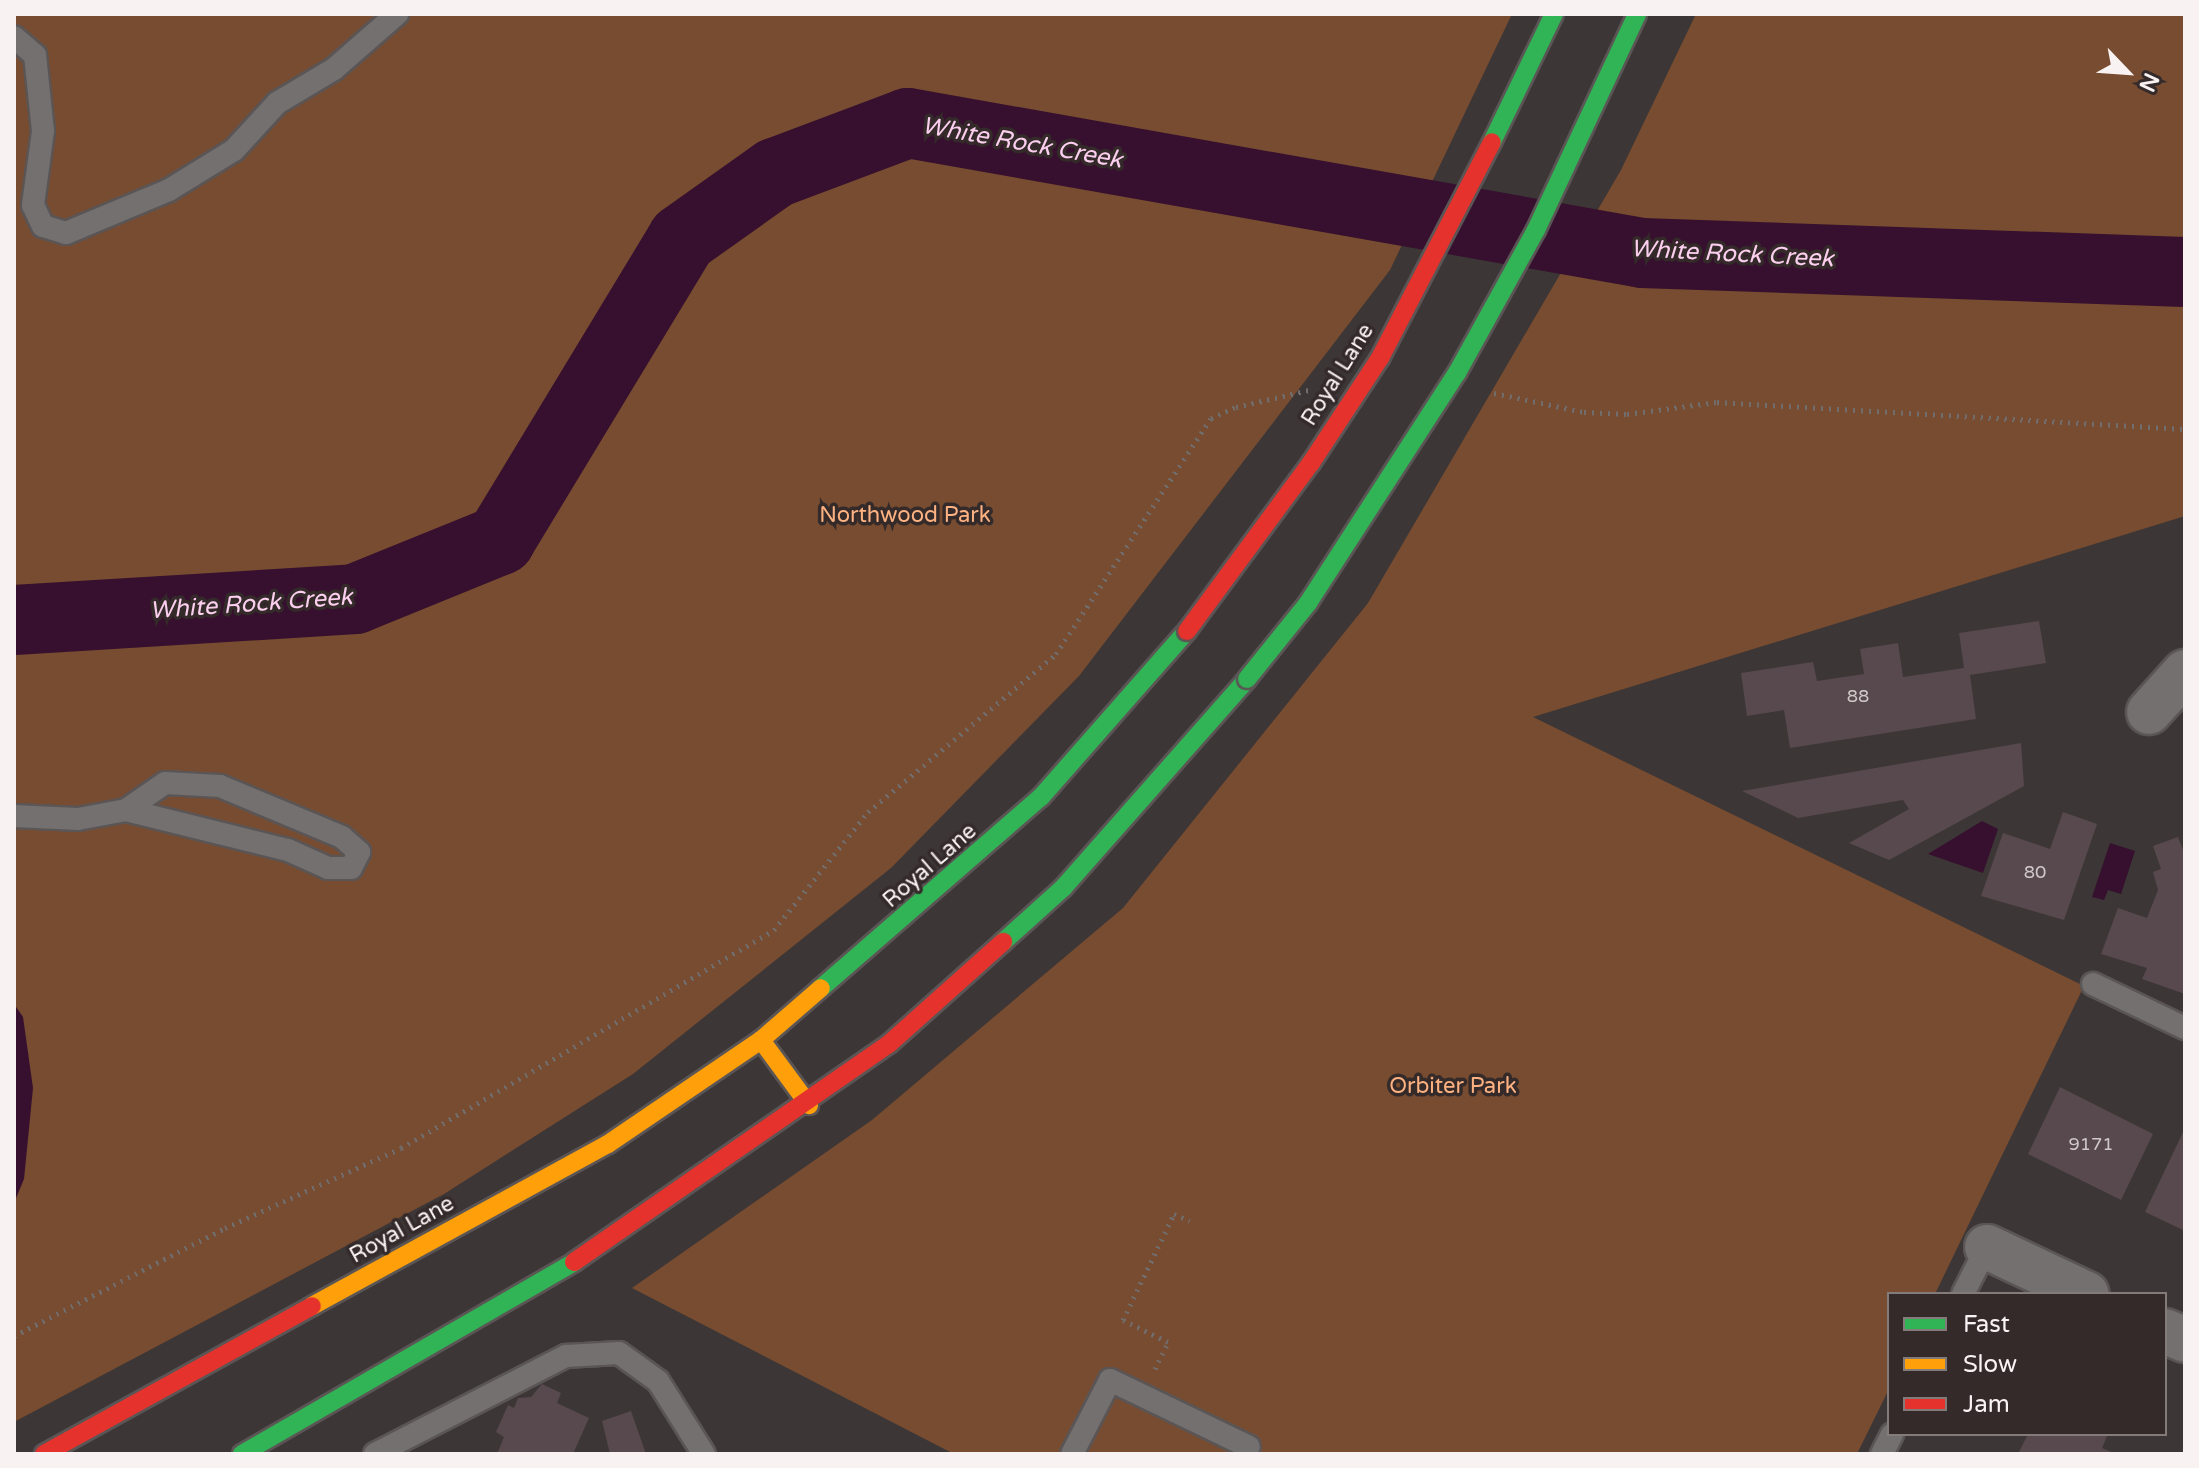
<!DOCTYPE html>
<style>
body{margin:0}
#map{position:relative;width:2199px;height:1468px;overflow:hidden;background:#3c3636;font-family:"Varela Round",sans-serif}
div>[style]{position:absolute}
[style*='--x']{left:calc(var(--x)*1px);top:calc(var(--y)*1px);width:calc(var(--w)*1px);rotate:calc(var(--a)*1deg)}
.green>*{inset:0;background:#774c30}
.water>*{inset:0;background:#36102e}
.river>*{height:70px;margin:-35px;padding:0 35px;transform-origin:35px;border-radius:35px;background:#36102e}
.building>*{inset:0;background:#57494e}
.path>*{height:5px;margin-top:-2.5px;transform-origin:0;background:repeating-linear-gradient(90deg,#726d6d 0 2px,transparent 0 8px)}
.roads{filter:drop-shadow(2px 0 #5b5555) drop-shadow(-2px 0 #5b5555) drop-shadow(0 2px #5b5555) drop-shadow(0 -2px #5b5555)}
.lane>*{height:22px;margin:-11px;padding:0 11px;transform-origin:11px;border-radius:11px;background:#747070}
.street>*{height:44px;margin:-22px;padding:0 22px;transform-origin:22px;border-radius:22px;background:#747070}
.fast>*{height:18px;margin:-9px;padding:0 9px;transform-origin:9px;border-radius:9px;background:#30b455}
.slow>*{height:18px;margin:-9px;padding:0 9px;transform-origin:9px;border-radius:9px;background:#ff9f0a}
.jam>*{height:18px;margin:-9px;padding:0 9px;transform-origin:9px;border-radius:9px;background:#e5322d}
.bridges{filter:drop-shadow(2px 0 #5b5555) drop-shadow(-2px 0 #5b5555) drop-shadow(0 2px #5b5555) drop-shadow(0 -2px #5b5555)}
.fast-bridge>*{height:18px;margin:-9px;padding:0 9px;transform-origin:9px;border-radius:9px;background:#30b455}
.jam-bridge>*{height:18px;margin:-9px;padding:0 9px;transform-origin:9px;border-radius:9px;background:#e5322d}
span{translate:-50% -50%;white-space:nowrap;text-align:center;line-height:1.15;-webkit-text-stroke:7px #342a2a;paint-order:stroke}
.number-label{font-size:18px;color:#d0c8c9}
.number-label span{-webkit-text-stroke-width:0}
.street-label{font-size:22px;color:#f9f2f2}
.park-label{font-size:22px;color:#feb281}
.water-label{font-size:24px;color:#fccfef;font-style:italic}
.frame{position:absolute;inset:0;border:16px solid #f9f2f2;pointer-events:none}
.legend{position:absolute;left:1887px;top:1292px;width:280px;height:144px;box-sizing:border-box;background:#342a2a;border:2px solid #837a7a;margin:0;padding:10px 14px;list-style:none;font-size:24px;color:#f9f2f2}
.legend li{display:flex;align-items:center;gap:16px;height:40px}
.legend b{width:40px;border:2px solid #837a7a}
.north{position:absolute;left:2087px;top:32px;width:80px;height:80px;-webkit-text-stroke:6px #342a2a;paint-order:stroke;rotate:115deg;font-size:22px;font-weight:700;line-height:32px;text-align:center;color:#f9f2f2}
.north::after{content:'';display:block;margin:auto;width:28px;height:36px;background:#f9f2f2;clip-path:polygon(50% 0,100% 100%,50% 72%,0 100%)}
</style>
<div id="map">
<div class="green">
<div style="clip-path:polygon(14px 14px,1512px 14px,1390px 270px,1079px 676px,891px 868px,633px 1074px,444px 1194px,14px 1422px)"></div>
<div style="clip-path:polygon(1696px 14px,2185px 14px,2185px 516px,1533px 717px,2084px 986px,1935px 1294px,1889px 1294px,1889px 1389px,1857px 1454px,954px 1454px,632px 1288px,872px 1120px,1123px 908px,1368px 603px,1621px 170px)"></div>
</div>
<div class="water">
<div style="clip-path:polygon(1982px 821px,1998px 829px,1983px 873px,1928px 854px)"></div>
<div style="clip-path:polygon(2110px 843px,2135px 851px,2121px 894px,2108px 890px,2104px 900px,2092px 897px)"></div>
<div style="clip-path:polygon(14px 1004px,23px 1017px,33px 1088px,24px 1179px,14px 1203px)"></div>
</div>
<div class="river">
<div style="--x:14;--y:620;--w:342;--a:-3.5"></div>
<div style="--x:355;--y:599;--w:157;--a:-22.1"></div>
<div style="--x:500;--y:540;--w:352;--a:-58.8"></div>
<div style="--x:682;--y:239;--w:114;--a:-35.4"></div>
<div style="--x:775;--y:173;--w:142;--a:-20.6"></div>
<div style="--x:908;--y:123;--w:745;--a:10.04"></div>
<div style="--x:1642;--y:253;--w:543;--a:2"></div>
</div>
<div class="building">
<div style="clip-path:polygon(2039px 621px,2046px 663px,1970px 675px,1976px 719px,1790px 748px,1784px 710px,1747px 716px,1741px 673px,1813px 662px,1817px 681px,1864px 674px,1860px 649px,1898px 643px,1903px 677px,1964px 668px,1959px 633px)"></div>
<div style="clip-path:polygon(2021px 743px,2024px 786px,1889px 860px,1849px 843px,1909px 809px,1903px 800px,1798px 818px,1742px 791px)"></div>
<div style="clip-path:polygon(2063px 812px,2097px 824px,2064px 920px,1981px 896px,2003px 833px,2050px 849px)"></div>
<div style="clip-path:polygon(2178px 837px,2185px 855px,2185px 994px,2142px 979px,2147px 968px,2101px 954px,2118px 908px,2147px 918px,2158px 890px,2153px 872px,2161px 869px,2153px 846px)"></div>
<div style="clip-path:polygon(2060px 1087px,2153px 1134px,2121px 1200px,2028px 1154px)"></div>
<div style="clip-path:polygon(2185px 1128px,2185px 1231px,2145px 1212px)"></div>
<div style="clip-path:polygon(542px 1384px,561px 1393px,557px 1403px,589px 1418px,573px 1454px,497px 1454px,504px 1437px,496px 1432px,508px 1405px,514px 1408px,518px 1398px,531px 1397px)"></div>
<div style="clip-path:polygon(631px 1411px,646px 1454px,610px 1454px,602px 1421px)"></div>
<div style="clip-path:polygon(2028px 1434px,2108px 1434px,2102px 1448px,2111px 1452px,2018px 1454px)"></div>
</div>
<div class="path">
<div style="--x:1494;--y:393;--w:92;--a:11.9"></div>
<div style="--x:1584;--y:412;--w:43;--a:2.7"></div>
<div style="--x:1627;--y:414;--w:91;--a:-7.6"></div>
<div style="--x:1717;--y:402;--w:469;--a:3.3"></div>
<div style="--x:14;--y:1336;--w:237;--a:-27.1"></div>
<div style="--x:225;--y:1228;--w:193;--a:-24.4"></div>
<div style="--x:401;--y:1148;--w:432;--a:-30.3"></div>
<div style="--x:774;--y:930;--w:151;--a:-51.5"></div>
<div style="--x:868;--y:812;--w:246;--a:-40"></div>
<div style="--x:1056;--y:654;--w:282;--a:-56.7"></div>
<div style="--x:1211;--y:418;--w:27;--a:-24"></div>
<div style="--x:1236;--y:407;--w:75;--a:-13.1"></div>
<div style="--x:1155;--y:1369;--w:30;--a:-64"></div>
<div style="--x:1168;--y:1342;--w:50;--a:-153.9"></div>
<div style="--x:1123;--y:1320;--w:118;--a:-64.3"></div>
<div style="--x:1174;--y:1214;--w:17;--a:24"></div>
</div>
<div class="roads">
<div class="lane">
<div style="--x:14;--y:37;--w:28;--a:41"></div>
<div style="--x:35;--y:55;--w:76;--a:84"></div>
<div style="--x:43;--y:131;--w:75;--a:97.7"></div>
<div style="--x:33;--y:205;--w:23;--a:65"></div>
<div style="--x:43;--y:226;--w:24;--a:17"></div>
<div style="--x:66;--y:233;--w:112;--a:-22.7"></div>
<div style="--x:169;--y:190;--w:76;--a:-31.6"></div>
<div style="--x:234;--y:150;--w:64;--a:-47.5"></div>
<div style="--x:277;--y:103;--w:66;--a:-30.8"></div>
<div style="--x:334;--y:69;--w:84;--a:-41.1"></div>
<div style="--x:14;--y:816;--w:64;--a:2.7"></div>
<div style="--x:78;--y:819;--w:49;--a:-10.6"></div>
<div style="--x:126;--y:810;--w:167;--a:13.9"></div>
<div style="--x:288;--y:850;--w:44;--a:24.2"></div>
<div style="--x:328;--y:868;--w:23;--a:0"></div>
<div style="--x:351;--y:868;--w:18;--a:-63"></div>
<div style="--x:359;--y:852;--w:23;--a:-139"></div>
<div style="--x:342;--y:837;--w:132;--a:-157.3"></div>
<div style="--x:220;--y:786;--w:55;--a:-176.9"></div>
<div style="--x:165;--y:783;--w:47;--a:145.3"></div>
<div style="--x:2093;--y:984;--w:102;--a:25.6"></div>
<div style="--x:1963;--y:1294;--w:53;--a:-62.9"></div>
<div style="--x:375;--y:1454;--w:215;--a:-27.2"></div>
<div style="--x:566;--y:1356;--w:53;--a:-3.2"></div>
<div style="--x:619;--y:1353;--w:48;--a:35.7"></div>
<div style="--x:658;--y:1381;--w:86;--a:57.8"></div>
<div style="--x:1072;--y:1454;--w:83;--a:-62.8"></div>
<div style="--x:1110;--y:1380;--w:154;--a:25.7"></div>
<div style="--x:1882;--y:1454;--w:22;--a:-63"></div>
</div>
<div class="street">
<div style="--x:2149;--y:712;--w:54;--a:-48"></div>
<div style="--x:1987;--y:1247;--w:110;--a:25.2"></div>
<div style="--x:2165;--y:1331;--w:22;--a:24"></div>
</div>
<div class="fast">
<div style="--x:1003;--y:942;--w:81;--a:-42"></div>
<div style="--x:1063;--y:888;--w:278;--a:-48.6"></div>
<div style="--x:821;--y:988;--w:291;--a:-41"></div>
<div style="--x:1041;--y:797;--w:221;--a:-48.7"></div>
<div style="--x:242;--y:1454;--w:384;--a:-30"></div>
</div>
<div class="slow">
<div style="--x:761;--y:1040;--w:81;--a:53.6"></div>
<div style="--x:312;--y:1306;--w:337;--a:-28.7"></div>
<div style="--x:608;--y:1144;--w:185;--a:-34.2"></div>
<div style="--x:761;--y:1040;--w:79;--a:-40.9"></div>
</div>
<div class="jam">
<div style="--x:574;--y:1262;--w:384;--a:-34.7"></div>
<div style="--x:890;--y:1043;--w:152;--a:-41.8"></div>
<div style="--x:44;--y:1454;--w:306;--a:-28.9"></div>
</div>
</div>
<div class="bridges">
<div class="fast-bridge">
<div style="--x:1492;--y:142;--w:142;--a:-64.2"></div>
<div style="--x:1247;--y:679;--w:97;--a:-51.2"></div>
<div style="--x:1308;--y:603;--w:274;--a:-57.1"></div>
<div style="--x:1457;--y:373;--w:163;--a:-61.1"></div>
<div style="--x:1536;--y:230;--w:238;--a:-64.9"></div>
</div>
<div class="jam-bridge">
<div style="--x:1187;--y:631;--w:209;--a:-53.6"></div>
<div style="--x:1311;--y:463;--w:126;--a:-56.7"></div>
<div style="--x:1380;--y:358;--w:243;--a:-62.6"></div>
</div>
</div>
<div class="number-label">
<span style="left:1858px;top:696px">88</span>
<span style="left:2035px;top:872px">80</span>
<span style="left:2091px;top:1144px">9171</span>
</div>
<div class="street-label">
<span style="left:1338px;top:375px;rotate:-58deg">Royal Lane</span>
<span style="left:930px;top:866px;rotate:-41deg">Royal Lane</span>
<span style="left:402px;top:1230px;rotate:-29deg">Royal Lane</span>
</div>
<div class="park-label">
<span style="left:905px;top:516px">Northwood Park</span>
<span style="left:1453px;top:1087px">Orbiter Park</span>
</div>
<div class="water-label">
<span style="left:1022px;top:143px;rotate:10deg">White Rock Creek</span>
<span style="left:1732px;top:254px;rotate:3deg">White Rock Creek</span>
<span style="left:251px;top:604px;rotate:-4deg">White Rock Creek</span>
</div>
<div class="frame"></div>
<ul class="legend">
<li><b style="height:10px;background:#30b455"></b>Fast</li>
<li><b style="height:10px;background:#ff9f0a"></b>Slow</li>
<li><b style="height:10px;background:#e5322d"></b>Jam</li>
</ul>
<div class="north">N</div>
</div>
